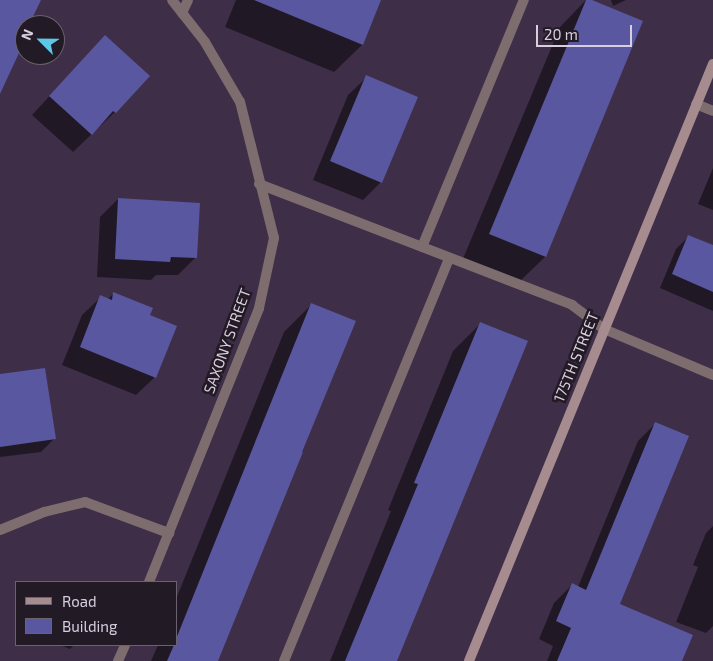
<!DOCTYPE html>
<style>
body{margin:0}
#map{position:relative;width:713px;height:661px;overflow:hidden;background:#3f2e47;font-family:"Exo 2",sans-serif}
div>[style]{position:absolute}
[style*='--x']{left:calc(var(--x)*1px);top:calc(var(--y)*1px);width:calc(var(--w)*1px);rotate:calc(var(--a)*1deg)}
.shadow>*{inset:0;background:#0007}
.building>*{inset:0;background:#58579f}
.lane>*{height:10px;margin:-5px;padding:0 5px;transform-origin:5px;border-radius:5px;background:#7e6d6f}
.street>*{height:10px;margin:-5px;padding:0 5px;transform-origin:5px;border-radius:5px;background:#7e6d6f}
.secondary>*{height:10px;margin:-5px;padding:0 5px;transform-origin:5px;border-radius:5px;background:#a78c8f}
span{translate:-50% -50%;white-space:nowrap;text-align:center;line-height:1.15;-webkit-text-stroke:5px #221a25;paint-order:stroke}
.street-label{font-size:15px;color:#d9cede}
.legend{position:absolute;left:15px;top:581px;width:162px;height:65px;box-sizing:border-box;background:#221a25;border:1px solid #6b626f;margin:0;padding:6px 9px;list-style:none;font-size:15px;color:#d9cede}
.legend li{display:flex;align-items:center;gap:10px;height:25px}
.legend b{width:25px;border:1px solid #6b626f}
.north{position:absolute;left:15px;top:15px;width:50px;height:50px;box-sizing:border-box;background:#221a25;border:1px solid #6b626f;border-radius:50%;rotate:293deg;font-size:14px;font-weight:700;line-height:20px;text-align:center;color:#d9cede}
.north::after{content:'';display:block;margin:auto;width:18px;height:22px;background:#5dc7e8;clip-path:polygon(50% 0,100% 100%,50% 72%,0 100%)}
.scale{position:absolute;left:536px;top:25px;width:96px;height:22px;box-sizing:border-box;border:2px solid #d9cede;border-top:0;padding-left:6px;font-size:15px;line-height:18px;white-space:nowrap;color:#d9cede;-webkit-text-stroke:4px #221a25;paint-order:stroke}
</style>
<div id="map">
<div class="shadow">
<div style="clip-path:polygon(236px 0,378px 0,380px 1px,362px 45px,334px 72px,225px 27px)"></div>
<div style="clip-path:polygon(586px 0,642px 22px,545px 257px,517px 284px,462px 261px,560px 27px)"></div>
<div style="clip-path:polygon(611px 0,626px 0,613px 6px)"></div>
<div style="clip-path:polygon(105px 36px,115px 112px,73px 152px,32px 115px)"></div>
<div style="clip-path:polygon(367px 77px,381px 182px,363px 200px,313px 180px,348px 95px)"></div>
<div style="clip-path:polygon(713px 168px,713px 210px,698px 204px)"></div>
<div style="clip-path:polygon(118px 199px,196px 257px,178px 275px,156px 275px,151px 280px,97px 277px,100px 217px)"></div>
<div style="clip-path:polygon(689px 236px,713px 247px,713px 311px,660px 288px,676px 249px)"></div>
<div style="clip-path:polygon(113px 294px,148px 316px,155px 377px,136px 395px,62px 365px,82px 315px,101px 297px,108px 299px)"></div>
<div style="clip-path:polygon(312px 304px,217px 661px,151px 661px,158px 645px,176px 645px,176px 599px,284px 332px)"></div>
<div style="clip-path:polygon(480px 324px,395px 661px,330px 661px,391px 511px,388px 510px,453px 351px)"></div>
<div style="clip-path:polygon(0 376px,54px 439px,41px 452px,0 457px)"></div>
<div style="clip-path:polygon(656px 423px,619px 605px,680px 661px,547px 661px,553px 646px,539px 639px,554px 603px,572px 585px,578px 587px,638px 441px)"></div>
<div style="clip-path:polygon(713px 526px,713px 626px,706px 633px,676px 622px,698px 567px,693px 565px,706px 533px)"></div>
<div style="clip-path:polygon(60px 645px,74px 645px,70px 649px)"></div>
</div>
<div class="building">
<div style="clip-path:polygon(0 0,41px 0,29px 25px,25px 25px,25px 40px,0 94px)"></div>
<div style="clip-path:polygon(254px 0,381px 0,363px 45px)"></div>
<div style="clip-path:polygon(586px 0,592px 0,643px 21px,546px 257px,489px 234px)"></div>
<div style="clip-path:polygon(105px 35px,150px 76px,116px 113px,113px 111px,92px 135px,49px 96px)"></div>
<div style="clip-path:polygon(366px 75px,418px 97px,382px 183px,330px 161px)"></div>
<div style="clip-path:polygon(118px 198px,200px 203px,197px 258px,171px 257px,170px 262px,115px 259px)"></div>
<div style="clip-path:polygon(688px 235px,713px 245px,713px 292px,672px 274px)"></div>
<div style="clip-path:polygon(113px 292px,153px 308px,150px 315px,177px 326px,156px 378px,80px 347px,100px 295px,112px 300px)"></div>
<div style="clip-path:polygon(311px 303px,356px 321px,302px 452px,303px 452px,218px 661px,167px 661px,174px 645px,176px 645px,176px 639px)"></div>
<div style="clip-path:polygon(480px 322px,528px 341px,397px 661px,345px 661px,418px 484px,414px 483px)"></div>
<div style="clip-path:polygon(45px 368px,56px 439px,0 447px,0 374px)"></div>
<div style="clip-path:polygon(655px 422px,689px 436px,620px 604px,693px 635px,682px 661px,557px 661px,571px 628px,556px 621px,572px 583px,586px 590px)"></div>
</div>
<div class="lane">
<div style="--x:696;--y:104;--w:18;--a:22"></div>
<div style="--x:422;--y:247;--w:267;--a:-67.6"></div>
<div style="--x:284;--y:661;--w:435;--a:-67.7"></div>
</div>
<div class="street">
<div style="--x:182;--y:13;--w:14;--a:-65"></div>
<div style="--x:259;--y:184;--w:336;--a:21.1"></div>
<div style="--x:572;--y:305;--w:40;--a:37"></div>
<div style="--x:604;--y:329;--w:118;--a:22.9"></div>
<div style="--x:0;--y:530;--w:48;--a:-22.2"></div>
<div style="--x:44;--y:512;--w:42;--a:-13.7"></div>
<div style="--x:85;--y:502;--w:90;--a:20.3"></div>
<div style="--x:149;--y:582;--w:295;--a:-68.1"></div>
<div style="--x:259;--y:308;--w:72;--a:-77.9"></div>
<div style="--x:274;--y:238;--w:140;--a:-104"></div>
<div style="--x:240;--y:102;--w:69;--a:-120.3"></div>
<div style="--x:205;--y:42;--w:53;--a:-128.2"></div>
<div style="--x:118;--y:661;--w:17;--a:-66"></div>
</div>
<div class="secondary">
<div style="--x:469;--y:661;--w:645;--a:-67.77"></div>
</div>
<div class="street-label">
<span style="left:227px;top:341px;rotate:-70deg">SAXONY STREET</span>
<span style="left:576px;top:357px;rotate:-68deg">175TH STREET</span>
</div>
<ul class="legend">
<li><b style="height:6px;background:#a78c8f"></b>Road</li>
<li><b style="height:14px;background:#58579f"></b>Building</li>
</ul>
<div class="north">N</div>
<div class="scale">20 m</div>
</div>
